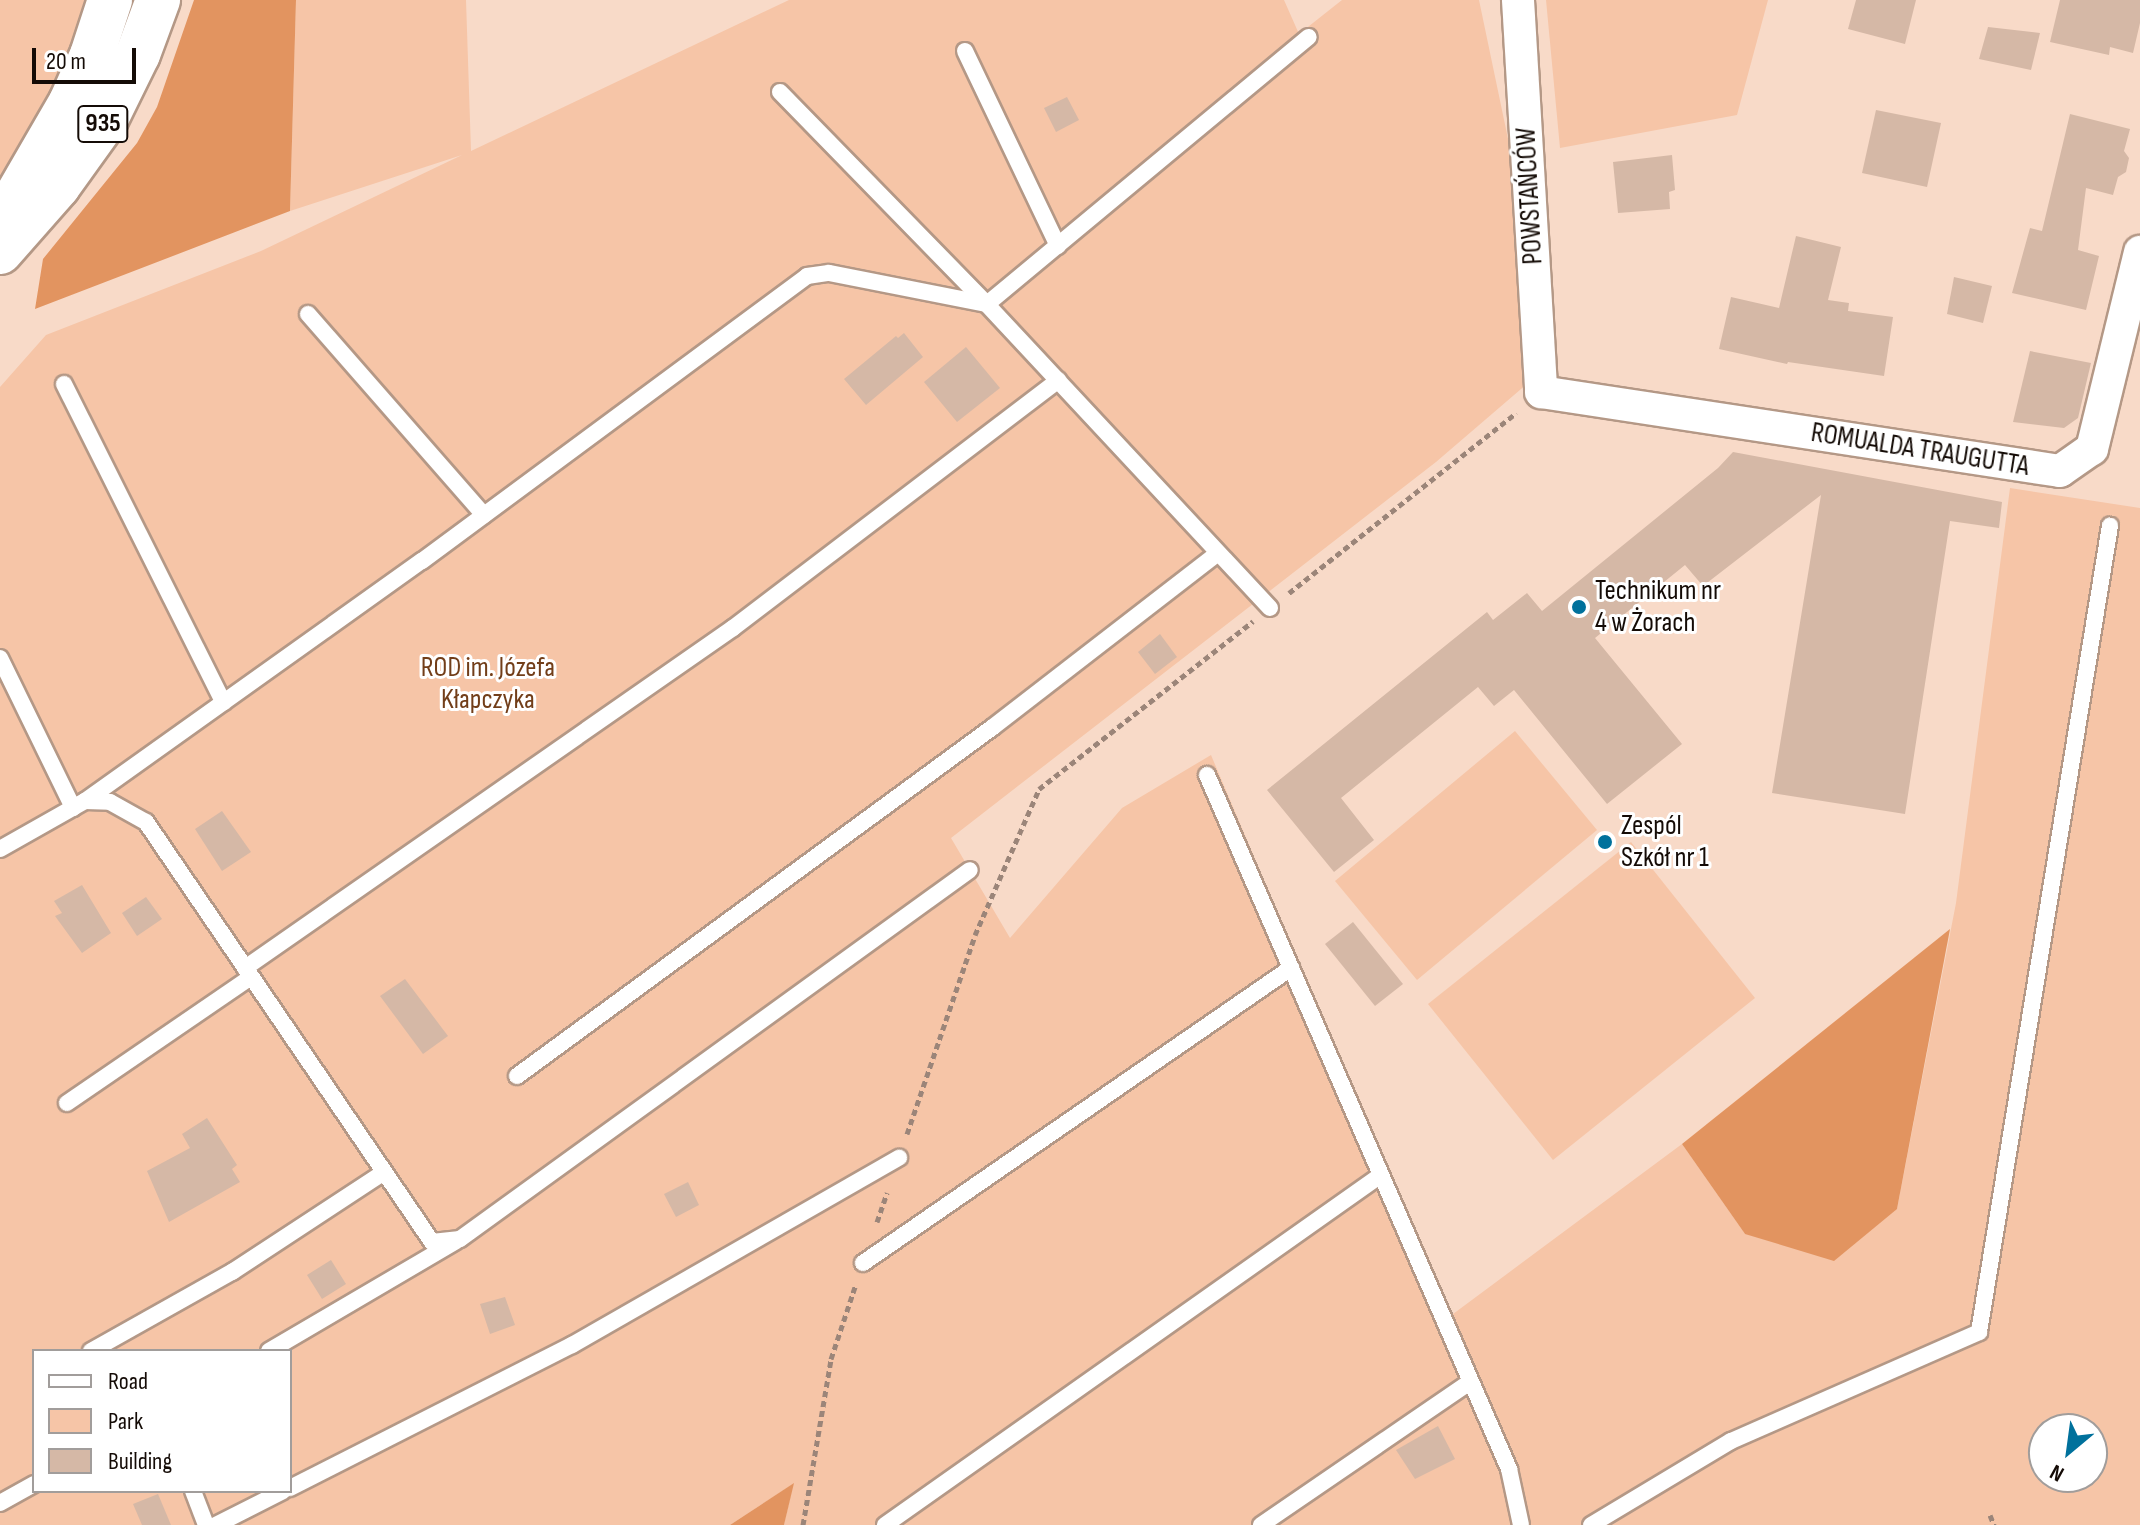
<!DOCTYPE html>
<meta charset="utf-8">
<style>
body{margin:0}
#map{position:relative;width:2140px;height:1525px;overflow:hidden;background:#f8dac8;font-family:"Sofia Sans Condensed",sans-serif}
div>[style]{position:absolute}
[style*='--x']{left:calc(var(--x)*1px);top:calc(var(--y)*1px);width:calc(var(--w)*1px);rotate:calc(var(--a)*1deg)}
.green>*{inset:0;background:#f6c5a7}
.forest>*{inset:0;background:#e29460}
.building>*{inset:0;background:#d5b8a6}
.path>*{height:5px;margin-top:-2.5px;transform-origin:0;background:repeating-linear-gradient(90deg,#9b8579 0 6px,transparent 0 10px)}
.roads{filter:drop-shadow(2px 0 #b49886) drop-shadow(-2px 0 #b49886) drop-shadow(0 2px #b49886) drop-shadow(0 -2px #b49886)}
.service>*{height:16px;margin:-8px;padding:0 8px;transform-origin:8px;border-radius:8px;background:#fff}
.minor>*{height:32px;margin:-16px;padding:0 16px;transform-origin:16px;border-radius:16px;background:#fff}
.primary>*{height:44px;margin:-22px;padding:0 22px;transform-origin:22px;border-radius:22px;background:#fff}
.dots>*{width:22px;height:22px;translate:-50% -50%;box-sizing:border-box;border:4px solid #fff;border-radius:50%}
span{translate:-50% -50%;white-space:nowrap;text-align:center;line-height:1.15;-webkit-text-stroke:6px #fff;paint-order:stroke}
.shield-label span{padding:2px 6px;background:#fff;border:2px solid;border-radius:6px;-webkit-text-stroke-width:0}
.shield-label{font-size:26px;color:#140b06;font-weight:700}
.street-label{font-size:28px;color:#140b06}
.poi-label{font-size:28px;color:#140b06}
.left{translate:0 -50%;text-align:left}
.park-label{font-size:28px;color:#723e19}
.legend{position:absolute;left:32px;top:1349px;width:260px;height:144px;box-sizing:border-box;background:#fff;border:2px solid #a19d9b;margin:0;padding:10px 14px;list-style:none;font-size:24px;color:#140b06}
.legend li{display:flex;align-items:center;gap:16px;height:40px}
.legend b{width:40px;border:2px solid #a19d9b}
.north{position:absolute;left:2028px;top:1413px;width:80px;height:80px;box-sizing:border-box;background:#fff;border:2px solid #a19d9b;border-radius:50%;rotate:209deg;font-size:22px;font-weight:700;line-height:32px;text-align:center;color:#140b06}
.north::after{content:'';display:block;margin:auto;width:28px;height:36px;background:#00719c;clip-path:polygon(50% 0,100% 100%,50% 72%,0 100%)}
.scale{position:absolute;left:32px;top:48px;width:104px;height:36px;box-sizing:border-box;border:4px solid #140b06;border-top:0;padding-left:10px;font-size:24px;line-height:28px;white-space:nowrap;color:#140b06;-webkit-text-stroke:6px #fff;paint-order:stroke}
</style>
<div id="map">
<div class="green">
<div style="clip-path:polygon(0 0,87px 0,89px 5px,84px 35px,0 198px)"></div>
<div style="clip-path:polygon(evenodd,296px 0,466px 0,471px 151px,789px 0,1284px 0,1299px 34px,1342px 0,1479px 0,1512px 158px,1528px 383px,1436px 462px,951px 838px,1010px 938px,1122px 808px,1211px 755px,1449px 1317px,1682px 1144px,1745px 1234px,1897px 1209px,1956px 903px,2010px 488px,2140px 508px,2140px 1525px,784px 1525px,793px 1484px,730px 1525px,0 1525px,0 387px,46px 335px,261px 251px,462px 155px,290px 211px,296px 0,34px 1351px,290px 1351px,290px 1491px,34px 1491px,34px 1351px,296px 0,2044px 1429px,2092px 1429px,2092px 1477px,2044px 1477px,2044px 1429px)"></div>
<div style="clip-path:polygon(1546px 0,1768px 0,1737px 115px,1560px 148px)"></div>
<div style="clip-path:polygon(1515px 731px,1597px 830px,1417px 980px,1335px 881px)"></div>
<div style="clip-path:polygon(1631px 842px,1755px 998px,1553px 1160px,1428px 1004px)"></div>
</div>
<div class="forest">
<div style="clip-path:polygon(194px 0,296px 0,290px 211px,35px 309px,43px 259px,137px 143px,157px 107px)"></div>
<div style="clip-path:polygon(1950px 929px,1897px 1209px,1834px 1261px,1745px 1234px,1682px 1144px)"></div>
<div style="clip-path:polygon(794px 1483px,784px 1525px,730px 1525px)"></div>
</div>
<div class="building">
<div style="clip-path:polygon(1856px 0,1916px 0,1905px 44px,1848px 29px)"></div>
<div style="clip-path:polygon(2060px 0,2140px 0,2140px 23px,2133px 53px,2110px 47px,2109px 55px,2050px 42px)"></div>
<div style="clip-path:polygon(1988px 27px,2040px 33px,2031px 70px,1979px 59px)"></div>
<div style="clip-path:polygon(1067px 97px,1079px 120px,1056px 132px,1044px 108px)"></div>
<div style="clip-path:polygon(1876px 110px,1941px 123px,1927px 187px,1862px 173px)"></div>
<div style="clip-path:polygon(2070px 114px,2130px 129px,2124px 151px,2129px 158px,2126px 172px,2118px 177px,2113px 195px,2086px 188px,2078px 250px,2099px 256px,2086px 310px,2012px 293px,2030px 228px,2042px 231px)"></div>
<div style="clip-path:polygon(1672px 155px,1675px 190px,1669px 192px,1670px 209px,1618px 213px,1613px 162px)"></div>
<div style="clip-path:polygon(1796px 236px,1841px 247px,1828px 300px,1849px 303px,1848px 311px,1893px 317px,1884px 376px,1788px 362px,1787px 364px,1719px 349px,1731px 297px,1779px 308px)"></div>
<div style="clip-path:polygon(1954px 277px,1992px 286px,1983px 323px,1947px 314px)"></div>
<div style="clip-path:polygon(904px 333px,923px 357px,866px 405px,844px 379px,896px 336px,898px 338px)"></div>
<div style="clip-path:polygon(966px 347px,1000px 388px,957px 422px,924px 382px)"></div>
<div style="clip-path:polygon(2030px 351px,2091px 363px,2078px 418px,2064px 428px,2013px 422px)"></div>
<div style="clip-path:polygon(1733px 452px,2002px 502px,1999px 528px,1950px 521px,1905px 814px,1772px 793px,1821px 495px,1703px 586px,1685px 565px,1595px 638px,1682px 744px,1607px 804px,1514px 690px,1494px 706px,1478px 687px,1341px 798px,1374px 840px,1334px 872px,1267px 790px,1487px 612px,1493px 620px,1527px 593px,1542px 611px,1718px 468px)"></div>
<div style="clip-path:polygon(1160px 634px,1177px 657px,1155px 674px,1138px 652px)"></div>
<div style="clip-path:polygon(222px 811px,251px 852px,222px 871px,195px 829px)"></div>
<div style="clip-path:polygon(82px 885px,111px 933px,82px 953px,55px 916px,62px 913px,54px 901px)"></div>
<div style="clip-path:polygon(146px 897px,162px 919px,137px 936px,122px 913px)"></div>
<div style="clip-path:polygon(1353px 922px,1403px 984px,1375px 1006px,1325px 944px)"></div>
<div style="clip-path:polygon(405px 979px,448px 1036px,423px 1054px,380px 996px)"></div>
<div style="clip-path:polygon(207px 1118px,237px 1165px,232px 1169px,240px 1182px,169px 1222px,147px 1171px,190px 1148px,182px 1134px)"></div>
<div style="clip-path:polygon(688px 1182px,699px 1205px,676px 1217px,664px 1194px)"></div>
<div style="clip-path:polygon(331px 1260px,346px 1284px,322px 1299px,307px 1275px)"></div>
<div style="clip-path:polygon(505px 1297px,515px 1325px,490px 1334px,480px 1304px)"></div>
<div style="clip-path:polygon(1438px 1426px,1455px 1459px,1415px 1479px,1396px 1450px)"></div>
<div style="clip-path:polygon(158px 1494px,171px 1525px,142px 1525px,133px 1504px)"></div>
</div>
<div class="path">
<div style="--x:1289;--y:593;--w:290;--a:-38.4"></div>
<div style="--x:907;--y:1134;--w:210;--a:-71.1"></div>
<div style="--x:975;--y:935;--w:159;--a:-66.3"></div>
<div style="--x:1039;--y:789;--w:272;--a:-38.1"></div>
<div style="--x:877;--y:1222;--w:31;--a:-71"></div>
<div style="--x:1990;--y:1515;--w:11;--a:68"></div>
<div style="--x:803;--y:1525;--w:168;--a:-80.4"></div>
<div style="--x:831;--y:1359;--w:79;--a:-71.6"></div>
</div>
<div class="roads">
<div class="service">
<div style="--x:965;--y:51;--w:216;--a:64.5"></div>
<div style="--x:780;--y:92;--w:296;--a:45.7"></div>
<div style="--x:308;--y:314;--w:267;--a:48.8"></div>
<div style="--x:64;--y:384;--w:356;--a:63.4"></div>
<div style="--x:1270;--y:608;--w:415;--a:-133"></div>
<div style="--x:987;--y:304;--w:418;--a:-39.7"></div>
<div style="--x:0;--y:658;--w:167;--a:64"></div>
<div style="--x:1207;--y:775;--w:757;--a:66.48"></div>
<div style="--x:1509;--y:1469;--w:57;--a:77.9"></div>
<div style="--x:85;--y:801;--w:25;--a:2"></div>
<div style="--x:110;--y:802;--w:41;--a:29.1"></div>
<div style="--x:146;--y:822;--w:508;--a:55.75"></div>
<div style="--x:432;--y:1242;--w:28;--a:-6"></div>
<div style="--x:460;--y:1239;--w:629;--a:-35.89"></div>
<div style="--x:0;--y:849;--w:98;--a:-29.5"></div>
<div style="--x:85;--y:801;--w:414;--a:-35.5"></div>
<div style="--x:422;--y:561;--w:479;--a:-36.5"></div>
<div style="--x:807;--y:276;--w:22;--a:-8"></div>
<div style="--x:829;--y:273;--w:161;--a:11.1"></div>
<div style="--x:245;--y:968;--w:595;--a:-34.87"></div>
<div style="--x:733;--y:628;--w:409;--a:-37.3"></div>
<div style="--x:517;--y:1076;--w:590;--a:-36.25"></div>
<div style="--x:993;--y:727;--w:284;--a:-37.7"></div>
<div style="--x:67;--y:1103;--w:223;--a:-34.4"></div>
<div style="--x:863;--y:1263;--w:520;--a:-34.58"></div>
<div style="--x:91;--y:1351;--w:162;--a:-29.3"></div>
<div style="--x:232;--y:1272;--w:182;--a:-33.3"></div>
<div style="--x:269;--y:1351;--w:216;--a:-30.4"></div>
<div style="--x:290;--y:1488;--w:316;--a:-26.9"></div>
<div style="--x:572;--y:1345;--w:377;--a:-29.8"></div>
<div style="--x:193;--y:1491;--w:36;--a:69"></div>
<div style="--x:0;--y:1503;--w:39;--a:-29"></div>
<div style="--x:216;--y:1525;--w:75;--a:-26.9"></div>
<div style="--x:885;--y:1525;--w:607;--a:-35.21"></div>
<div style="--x:1261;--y:1525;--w:253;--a:-34.4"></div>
<div style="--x:1591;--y:1525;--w:163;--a:-31"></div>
<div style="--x:1731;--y:1441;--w:271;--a:-23.7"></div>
<div style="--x:1979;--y:1332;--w:817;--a:-80.77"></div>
</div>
<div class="minor">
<div style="--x:1518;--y:0;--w:393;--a:86.6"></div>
<div style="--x:1541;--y:392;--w:525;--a:8.65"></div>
<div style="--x:2060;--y:471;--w:39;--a:-35"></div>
<div style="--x:2092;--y:449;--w:203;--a:-76.3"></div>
</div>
<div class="primary">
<div style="--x:5;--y:216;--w:132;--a:-59.9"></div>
<div style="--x:71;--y:102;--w:51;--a:-65.9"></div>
<div style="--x:92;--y:55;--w:58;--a:-71.9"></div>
<div style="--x:0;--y:252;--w:88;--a:-48.7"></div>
<div style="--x:58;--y:186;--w:82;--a:-54.4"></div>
<div style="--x:106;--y:119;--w:72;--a:-63.8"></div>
<div style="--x:138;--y:54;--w:58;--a:-69.7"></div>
</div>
</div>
<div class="dots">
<div style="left:1579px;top:607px;background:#00719c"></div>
<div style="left:1605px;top:842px;background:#00719c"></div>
</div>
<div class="shield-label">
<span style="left:103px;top:124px">935</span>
</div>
<div class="street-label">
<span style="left:1530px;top:196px;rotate:-93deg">POWSTAŃCÓW</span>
<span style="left:1920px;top:450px;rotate:9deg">ROMUALDA TRAUGUTTA</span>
</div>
<div class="poi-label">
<span class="left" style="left:1595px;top:607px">Technikum nr<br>4 w Żorach</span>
<span class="left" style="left:1621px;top:842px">Zespól<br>Szkół nr 1</span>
</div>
<div class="park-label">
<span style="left:488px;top:684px">ROD im. Józefa<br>Kłapczyka</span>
</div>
<ul class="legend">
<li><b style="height:10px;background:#fff"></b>Road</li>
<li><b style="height:22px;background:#f6c5a7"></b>Park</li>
<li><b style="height:22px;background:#d5b8a6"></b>Building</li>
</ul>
<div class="north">N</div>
<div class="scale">20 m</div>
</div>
